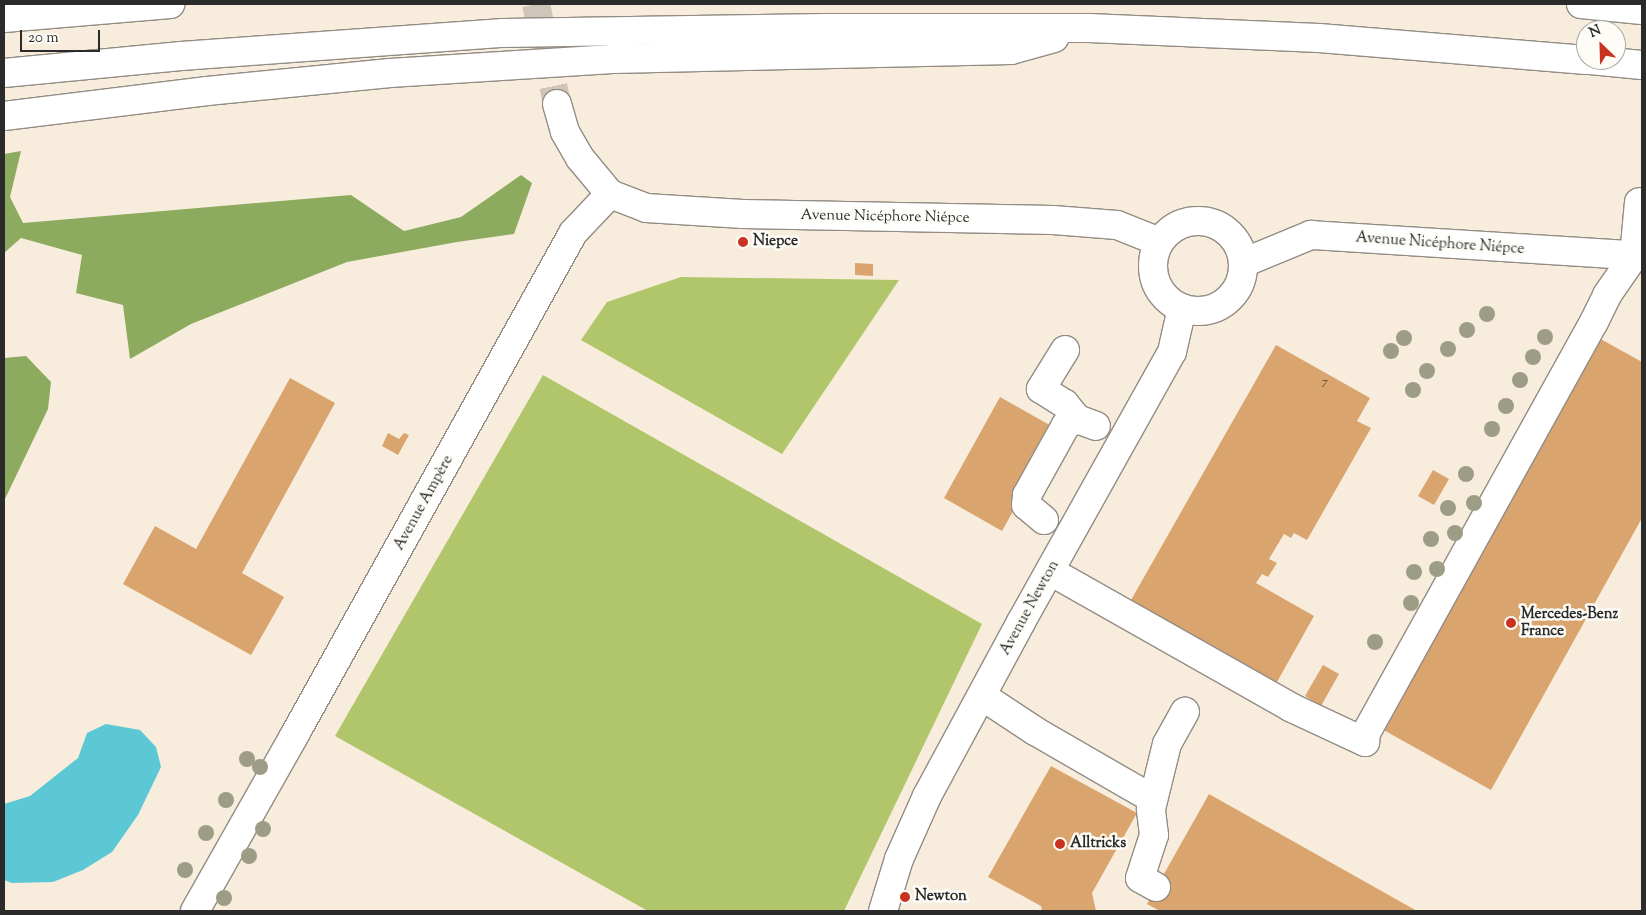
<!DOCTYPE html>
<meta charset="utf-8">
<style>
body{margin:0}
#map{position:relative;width:1646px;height:915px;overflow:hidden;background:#f8eddc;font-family:"Sorts Mill Goudy",serif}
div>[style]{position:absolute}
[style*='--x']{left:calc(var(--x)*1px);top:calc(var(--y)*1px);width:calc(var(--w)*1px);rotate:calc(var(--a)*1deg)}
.green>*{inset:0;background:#b1c66b}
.forest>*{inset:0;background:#8cab5f}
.water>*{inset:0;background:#5cc7d5}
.building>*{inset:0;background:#daa46e}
.minor-tunnel>*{height:28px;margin-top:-14px;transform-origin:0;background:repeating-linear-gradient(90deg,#cfc6b9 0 28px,transparent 0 42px)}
.roads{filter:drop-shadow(1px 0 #928c84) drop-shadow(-1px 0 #928c84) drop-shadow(0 1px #928c84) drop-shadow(0 -1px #928c84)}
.minor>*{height:28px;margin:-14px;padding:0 14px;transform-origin:14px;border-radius:14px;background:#fff}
.minor>.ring{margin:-14px;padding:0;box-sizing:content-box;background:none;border:28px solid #fff;border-radius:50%}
.highway>*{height:28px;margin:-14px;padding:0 14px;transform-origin:14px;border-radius:14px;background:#fff}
.trees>*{width:16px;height:16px;margin:-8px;border-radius:50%;background:#9d9c85}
.dots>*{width:14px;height:14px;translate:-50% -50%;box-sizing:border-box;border:2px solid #fdfcf7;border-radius:50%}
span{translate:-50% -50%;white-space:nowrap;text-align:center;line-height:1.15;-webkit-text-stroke:5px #fdfcf7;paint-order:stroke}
.number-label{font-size:12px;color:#57493c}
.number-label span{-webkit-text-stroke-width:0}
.street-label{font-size:15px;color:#2b2b2b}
.poi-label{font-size:15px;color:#2b2b2b;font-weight:700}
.left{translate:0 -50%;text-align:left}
.frame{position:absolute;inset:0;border:5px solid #2b2b2b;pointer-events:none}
.north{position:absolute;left:1576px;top:20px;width:50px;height:50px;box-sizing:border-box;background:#fdfcf7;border:1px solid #a9a8a5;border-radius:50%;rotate:336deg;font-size:14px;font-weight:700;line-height:20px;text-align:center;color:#2b2b2b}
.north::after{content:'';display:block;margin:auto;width:18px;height:22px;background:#c8321e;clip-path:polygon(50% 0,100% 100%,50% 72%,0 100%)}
.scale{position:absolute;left:20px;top:30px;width:80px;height:22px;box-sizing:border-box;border:2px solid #2b2b2b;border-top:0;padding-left:6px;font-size:15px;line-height:18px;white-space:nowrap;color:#2b2b2b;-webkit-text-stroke:4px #fdfcf7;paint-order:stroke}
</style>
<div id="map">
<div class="green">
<div style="clip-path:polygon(681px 277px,899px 280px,782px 454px,581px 340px,607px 302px)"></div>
<div style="clip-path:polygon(543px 375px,982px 624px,844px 911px,648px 911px,335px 736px)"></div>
</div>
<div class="forest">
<div style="clip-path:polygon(21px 151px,10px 197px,23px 223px,351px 195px,404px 231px,461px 217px,521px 175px,532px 183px,514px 234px,457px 242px,347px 262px,191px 324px,130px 359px,123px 305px,76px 293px,82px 255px,21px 238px,4px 253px,4px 154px)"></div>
<div style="clip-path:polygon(26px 356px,51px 382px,48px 409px,4px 501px,4px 358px)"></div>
</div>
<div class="water">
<div style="clip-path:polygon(106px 724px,140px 730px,156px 747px,161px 767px,138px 815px,112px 852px,83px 870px,53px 882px,12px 883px,4px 880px,4px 804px,30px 796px,78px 758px,87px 733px)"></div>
</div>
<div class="building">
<div style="clip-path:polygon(855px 263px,873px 264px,873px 276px,855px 275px)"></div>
<div style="clip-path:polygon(1597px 337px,1642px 362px,1642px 518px,1491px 790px,1380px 728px)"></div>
<div style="clip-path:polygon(1276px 345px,1370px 398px,1357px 421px,1371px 428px,1307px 540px,1294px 533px,1291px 538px,1284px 534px,1269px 559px,1277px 563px,1268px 577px,1262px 574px,1256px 583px,1314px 616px,1277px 682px,1131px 600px)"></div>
<div style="clip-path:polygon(290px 378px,335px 403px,242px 573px,284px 597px,251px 655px,123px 584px,155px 526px,196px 549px)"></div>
<div style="clip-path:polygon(1000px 397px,1053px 427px,1011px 503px,1016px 506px,1002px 531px,944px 498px)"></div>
<div style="clip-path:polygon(388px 433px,399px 439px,404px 433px,409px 435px,398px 455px,382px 446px)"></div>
<div style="clip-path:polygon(1433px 470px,1449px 479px,1434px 505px,1418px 496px)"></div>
<div style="clip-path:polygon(1323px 665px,1339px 674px,1321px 706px,1305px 696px)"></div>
<div style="clip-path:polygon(1051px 766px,1137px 813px,1092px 893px,1096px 911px,1042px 911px,1041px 906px,988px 877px)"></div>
<div style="clip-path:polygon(1209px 794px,1417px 911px,1160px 911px,1147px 904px)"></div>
</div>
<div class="minor-tunnel">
<div style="--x:536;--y:4;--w:102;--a:78.1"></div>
</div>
<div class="roads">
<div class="minor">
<div style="--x:557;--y:104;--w:29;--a:74"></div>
<div style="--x:565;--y:132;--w:30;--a:60"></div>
<div style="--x:580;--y:158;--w:47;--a:50.2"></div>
<div style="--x:610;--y:194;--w:39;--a:21"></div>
<div style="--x:646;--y:208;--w:97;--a:3.5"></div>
<div style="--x:743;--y:214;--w:310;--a:1.1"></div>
<div style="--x:1053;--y:220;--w:64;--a:4.5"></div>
<div style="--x:1117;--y:225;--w:46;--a:21.6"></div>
<div class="ring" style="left:1153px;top:221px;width:62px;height:62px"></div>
<div style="--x:1243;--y:263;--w:74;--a:-22.4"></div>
<div style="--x:1311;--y:235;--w:332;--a:3.6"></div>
<div style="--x:1065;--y:350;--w:46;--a:121.6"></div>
<div style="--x:1041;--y:389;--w:28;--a:32"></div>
<div style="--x:1065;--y:404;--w:19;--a:51"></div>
<div style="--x:1044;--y:520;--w:23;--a:-140"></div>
<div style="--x:1026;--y:505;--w:10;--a:-84"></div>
<div style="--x:1027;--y:495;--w:80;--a:-60.9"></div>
<div style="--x:1066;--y:425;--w:13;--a:-29"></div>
<div style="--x:1077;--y:419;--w:20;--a:20"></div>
<div style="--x:1050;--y:571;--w:276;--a:29.5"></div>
<div style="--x:1290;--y:707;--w:83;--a:25"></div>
<div style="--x:1365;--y:742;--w:9;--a:-84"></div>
<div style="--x:1366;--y:733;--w:470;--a:-61"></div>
<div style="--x:1594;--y:322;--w:30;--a:-64"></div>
<div style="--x:1607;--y:295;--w:47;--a:-55.3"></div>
<div style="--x:1634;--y:256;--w:54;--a:-84.7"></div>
<div style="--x:982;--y:696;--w:64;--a:33.4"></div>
<div style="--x:1035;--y:731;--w:136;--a:30"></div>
<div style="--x:1156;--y:887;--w:18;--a:-151"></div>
<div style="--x:1140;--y:878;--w:45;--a:-72"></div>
<div style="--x:1154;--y:835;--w:26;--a:-97"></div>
<div style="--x:1151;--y:809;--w:67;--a:-76.2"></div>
<div style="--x:1167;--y:744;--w:37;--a:-61"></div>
<div style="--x:195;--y:911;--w:201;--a:-60.5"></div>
<div style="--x:294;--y:736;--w:575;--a:-60.98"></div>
<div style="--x:573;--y:233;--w:54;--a:-46.5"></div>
<div style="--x:883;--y:911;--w:54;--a:-72.9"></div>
<div style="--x:899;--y:859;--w:69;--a:-66"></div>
<div style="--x:927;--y:796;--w:198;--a:-61.6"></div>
<div style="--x:1021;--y:622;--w:309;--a:-60.8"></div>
<div style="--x:1172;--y:352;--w:45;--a:-77.2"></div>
</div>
<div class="highway">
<div style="--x:1581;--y:4;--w:61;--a:5.6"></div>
<div style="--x:4;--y:18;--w:167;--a:-4.8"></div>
<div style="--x:1590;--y:60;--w:52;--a:5.5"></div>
<div style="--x:4;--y:73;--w:178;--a:-5.5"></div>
<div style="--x:181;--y:56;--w:323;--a:-4.1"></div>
<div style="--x:503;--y:33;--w:323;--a:-0.9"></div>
<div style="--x:826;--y:28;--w:263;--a:0"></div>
<div style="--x:1089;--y:28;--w:230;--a:2.5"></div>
<div style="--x:1319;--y:38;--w:268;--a:4.7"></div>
<div style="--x:4;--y:116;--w:205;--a:-7"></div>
<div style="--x:207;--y:91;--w:184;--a:-5.6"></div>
<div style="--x:390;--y:73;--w:223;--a:-3.6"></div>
<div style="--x:613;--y:59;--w:398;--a:-1.3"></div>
<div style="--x:1011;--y:50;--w:45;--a:-15.6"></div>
</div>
</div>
<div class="trees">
<div style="left:1487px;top:314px"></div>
<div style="left:1467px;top:330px"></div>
<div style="left:1545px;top:337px"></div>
<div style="left:1404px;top:338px"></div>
<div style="left:1448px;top:349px"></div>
<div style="left:1391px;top:351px"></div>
<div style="left:1533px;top:357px"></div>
<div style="left:1427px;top:371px"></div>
<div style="left:1520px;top:380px"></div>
<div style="left:1413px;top:390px"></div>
<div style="left:1506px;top:406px"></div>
<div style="left:1492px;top:429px"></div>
<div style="left:1466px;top:474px"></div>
<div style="left:1474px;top:503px"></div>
<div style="left:1448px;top:508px"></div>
<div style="left:1455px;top:533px"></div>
<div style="left:1431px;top:539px"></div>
<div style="left:1437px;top:569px"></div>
<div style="left:1414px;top:572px"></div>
<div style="left:1411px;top:603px"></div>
<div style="left:1375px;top:642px"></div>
<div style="left:247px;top:759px"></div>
<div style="left:260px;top:767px"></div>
<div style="left:226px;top:800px"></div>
<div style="left:263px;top:829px"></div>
<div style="left:206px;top:833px"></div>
<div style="left:249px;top:856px"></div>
<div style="left:185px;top:870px"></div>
<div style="left:224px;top:898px"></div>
</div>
<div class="dots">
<div style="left:743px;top:242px;background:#c8321e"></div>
<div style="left:1511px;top:623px;background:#c8321e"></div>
<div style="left:1060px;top:844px;background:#c8321e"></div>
<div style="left:905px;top:897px;background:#c8321e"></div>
</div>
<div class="number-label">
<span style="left:1325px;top:383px">7</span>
</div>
<div class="street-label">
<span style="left:885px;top:217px;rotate:1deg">Avenue Nicéphore Niépce</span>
<span style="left:1440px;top:244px;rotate:4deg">Avenue Nicéphore Niépce</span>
<span style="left:424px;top:503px;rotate:-61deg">Avenue Ampère</span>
<span style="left:1030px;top:608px;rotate:-61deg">Avenue Newton</span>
</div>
<div class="poi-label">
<span class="left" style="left:753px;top:242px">Niepce</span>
<span class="left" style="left:1521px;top:623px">Mercedes-Benz<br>France</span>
<span class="left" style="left:1070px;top:844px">Alltricks</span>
<span class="left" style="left:915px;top:897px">Newton</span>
</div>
<div class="frame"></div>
<div class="north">N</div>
<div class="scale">20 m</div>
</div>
